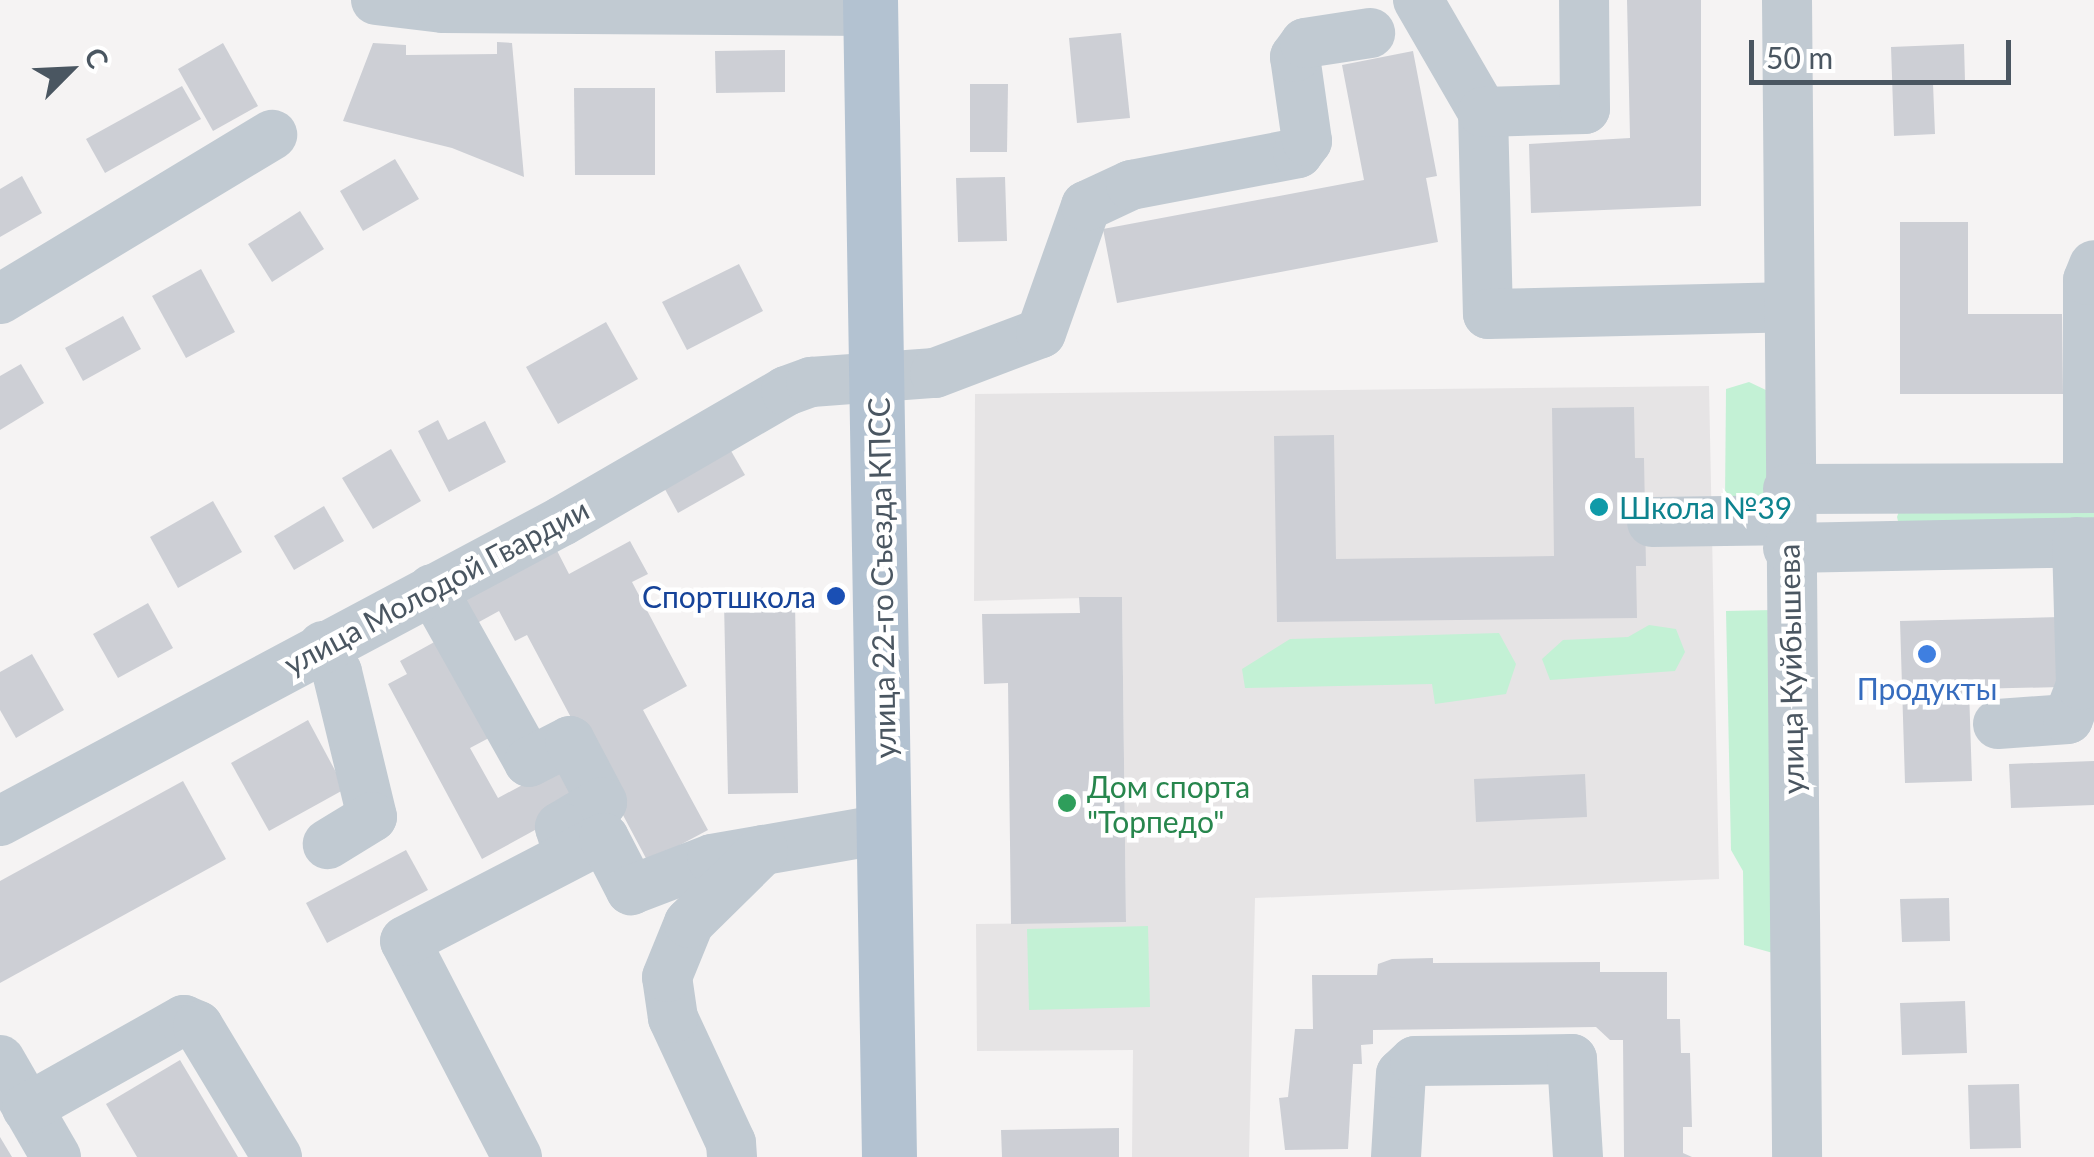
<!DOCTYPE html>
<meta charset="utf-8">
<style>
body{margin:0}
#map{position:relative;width:2094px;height:1157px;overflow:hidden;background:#f5f3f3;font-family:Lato,sans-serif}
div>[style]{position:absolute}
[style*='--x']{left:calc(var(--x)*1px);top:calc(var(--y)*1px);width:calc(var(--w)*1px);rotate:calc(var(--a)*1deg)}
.education>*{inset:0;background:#e6e4e5}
.green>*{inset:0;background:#c3f1d5}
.building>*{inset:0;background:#cdcfd5}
.minor>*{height:50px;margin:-25px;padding:0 25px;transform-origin:25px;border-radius:25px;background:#c1cad2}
.major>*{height:55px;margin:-27.5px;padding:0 27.5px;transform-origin:27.5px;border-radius:27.5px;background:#b3c2d1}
.dots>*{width:28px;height:28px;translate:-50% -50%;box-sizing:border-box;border:5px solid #fff;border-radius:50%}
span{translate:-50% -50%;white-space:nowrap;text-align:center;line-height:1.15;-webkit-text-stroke:9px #fff;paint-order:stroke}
.culture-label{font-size:30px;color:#0d838f}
.left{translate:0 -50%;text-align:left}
.street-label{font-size:30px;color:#4a5661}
.transit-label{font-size:30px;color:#164399}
.right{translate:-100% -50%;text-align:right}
.shop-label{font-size:30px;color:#366cbe}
.leisure-label{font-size:30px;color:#27864d}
.north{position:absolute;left:20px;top:20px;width:100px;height:100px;-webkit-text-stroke:8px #fff;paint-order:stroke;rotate:66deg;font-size:28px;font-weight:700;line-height:40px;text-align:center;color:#4a5661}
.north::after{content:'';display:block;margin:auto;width:35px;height:45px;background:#4a5661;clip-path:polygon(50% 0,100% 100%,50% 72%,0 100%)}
.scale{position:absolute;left:1749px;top:40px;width:262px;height:45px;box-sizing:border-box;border:5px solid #4a5661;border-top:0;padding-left:12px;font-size:30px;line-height:35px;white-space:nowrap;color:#4a5661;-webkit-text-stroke:8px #fff;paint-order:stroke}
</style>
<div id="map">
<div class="education">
<div style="clip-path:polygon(1709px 386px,1719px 879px,1255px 898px,1249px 1157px,1132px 1157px,1133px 1050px,977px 1051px,976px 924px,1126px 922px,1122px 597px,974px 601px,975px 394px)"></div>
</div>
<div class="green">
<div style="clip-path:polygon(1749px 382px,1768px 391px,1770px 496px,1725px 501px,1726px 389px)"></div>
<div style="clip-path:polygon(2094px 499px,2094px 534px,1899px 525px,1897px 517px,1900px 508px)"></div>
<div style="clip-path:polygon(1774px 610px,1773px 953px,1744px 945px,1743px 871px,1731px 850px,1726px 611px)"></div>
<div style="clip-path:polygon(1649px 625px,1676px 629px,1685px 652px,1675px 671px,1550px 680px,1542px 659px,1563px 640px,1628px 637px)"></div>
<div style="clip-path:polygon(1499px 633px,1516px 664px,1506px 694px,1435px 704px,1432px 684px,1245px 688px,1242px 669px,1290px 639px)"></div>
<div style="clip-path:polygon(1148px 926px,1150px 1007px,1029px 1010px,1027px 929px)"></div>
</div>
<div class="building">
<div style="clip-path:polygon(1627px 0,1701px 0,1701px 206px,1531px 213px,1529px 144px,1630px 138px)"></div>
<div style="clip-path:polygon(1121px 33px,1130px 118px,1077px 123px,1069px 38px)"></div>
<div style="clip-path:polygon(497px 42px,512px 43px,524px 177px,452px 148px,343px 121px,373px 43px,406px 45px,406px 55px,497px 54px)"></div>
<div style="clip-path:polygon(223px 43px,258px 106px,213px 131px,178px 69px)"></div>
<div style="clip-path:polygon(1964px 44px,1965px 81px,1933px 83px,1935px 134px,1894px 136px,1891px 47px)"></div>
<div style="clip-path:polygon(785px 50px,785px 92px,716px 93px,715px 51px)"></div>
<div style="clip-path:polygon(1413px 51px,1437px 176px,1426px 178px,1438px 242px,1117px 303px,1103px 229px,1364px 180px,1342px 65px)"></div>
<div style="clip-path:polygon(970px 84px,1008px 84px,1007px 152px,970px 152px)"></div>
<div style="clip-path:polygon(182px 86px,201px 119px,105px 173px,86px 139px)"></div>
<div style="clip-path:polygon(574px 88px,655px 88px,655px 175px,575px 175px)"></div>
<div style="clip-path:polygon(395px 159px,419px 199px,363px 231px,340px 191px)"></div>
<div style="clip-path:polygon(22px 176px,42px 213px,0 237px,0 189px)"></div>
<div style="clip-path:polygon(1005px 177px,1007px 241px,958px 242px,956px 178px)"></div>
<div style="clip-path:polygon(300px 211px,324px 249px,272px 282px,248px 244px)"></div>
<div style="clip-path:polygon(1900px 222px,1968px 222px,1968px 314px,2062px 314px,2063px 394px,1900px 394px)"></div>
<div style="clip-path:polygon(739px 264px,763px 311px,687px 350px,662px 302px)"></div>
<div style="clip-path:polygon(201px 269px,235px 332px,186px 358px,152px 296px)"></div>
<div style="clip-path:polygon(123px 316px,141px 349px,83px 381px,65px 348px)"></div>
<div style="clip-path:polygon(606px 322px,638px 379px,558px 424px,526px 367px)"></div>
<div style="clip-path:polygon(21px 364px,44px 403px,0 430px,0 376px)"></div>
<div style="clip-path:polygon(1634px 407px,1635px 458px,1644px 458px,1646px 566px,1636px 566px,1637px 618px,1277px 622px,1274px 436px,1334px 435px,1336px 559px,1554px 556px,1552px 408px)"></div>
<div style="clip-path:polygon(438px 420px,448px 440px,485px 421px,506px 462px,449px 492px,418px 431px)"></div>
<div style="clip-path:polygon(727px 444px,745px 475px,678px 513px,661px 482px)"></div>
<div style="clip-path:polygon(391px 449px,421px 501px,373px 529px,342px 478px)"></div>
<div style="clip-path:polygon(213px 501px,242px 552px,178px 588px,150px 537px)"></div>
<div style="clip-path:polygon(324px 506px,344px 541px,294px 570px,274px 536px)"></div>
<div style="clip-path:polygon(551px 539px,569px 574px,630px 541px,648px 574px,632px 582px,687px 686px,643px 710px,708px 830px,648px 862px,527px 635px,515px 641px,499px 611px,468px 628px,450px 593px)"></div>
<div style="clip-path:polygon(1079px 597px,1122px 597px,1126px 922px,1011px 924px,1008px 683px,984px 684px,982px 614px,1080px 613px)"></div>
<div style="clip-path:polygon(795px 601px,798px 793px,728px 794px,724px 602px)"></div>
<div style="clip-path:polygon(148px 603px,173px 648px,118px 678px,93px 634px)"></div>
<div style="clip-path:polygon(2060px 617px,2062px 687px,1969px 689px,1972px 781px,1905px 783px,1900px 621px)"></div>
<div style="clip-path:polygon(438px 640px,504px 730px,470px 748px,498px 798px,565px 762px,586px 802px,482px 859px,388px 684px,407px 674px,400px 661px)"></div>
<div style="clip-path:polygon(32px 654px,64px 710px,16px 738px,0 710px,0 672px)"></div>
<div style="clip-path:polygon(308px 720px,345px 789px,269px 831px,231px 763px)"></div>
<div style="clip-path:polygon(2094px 761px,2094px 805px,2011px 808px,2009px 764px)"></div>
<div style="clip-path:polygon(1585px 774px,1587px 817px,1476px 822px,1474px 779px)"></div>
<div style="clip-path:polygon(183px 781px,226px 859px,0 983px,0 881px)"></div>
<div style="clip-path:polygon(406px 850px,428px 890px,327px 943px,306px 903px)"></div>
<div style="clip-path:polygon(1949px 898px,1950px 941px,1902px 942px,1900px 899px)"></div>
<div style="clip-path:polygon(1433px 958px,1433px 963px,1600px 962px,1600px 972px,1667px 972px,1667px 1019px,1680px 1019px,1681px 1053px,1690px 1053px,1692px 1127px,1683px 1127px,1683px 1153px,1692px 1157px,1624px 1157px,1623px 1040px,1610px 1040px,1596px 1027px,1373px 1030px,1373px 1044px,1361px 1045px,1362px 1064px,1353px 1064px,1348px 1149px,1285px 1150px,1279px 1098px,1288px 1097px,1295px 1029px,1313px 1029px,1312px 975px,1377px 975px,1378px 964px,1392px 959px)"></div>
<div style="clip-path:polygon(1965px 1001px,1967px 1053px,1902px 1055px,1900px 1003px)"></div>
<div style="clip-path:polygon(180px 1060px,238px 1157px,137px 1157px,106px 1104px)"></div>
<div style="clip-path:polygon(2019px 1084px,2021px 1148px,1970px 1149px,1968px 1085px)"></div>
<div style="clip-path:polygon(1119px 1128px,1119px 1157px,1002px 1157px,1001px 1130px)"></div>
<div style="clip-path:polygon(0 1137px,12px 1157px,0 1157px)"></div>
</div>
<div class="minor">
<div style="--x:376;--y:0;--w:67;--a:6.8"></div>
<div style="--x:443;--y:8;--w:427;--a:0.4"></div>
<div style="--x:1418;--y:0;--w:129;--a:59.9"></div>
<div style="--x:1483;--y:112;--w:202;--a:88.6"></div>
<div style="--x:1488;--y:314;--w:299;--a:-1.3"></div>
<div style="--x:1787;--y:0;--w:1157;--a:89.5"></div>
<div style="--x:1483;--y:112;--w:102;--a:-1.7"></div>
<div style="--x:1585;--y:109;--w:109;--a:-90.5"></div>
<div style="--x:0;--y:299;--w:318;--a:-31.1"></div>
<div style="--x:2088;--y:488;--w:208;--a:-90"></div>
<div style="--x:2088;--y:280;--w:16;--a:-68"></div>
<div style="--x:1788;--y:489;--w:306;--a:-0.2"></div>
<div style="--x:1652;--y:522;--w:136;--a:-0.8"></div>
<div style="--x:1788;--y:548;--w:306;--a:-1.1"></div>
<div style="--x:432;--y:589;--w:198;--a:60.7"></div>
<div style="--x:529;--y:762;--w:46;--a:-27.1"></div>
<div style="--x:570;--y:741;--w:69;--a:62.3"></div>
<div style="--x:602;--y:802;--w:49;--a:149.2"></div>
<div style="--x:560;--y:827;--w:21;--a:73"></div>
<div style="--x:323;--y:646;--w:30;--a:62"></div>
<div style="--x:337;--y:672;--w:149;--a:76.4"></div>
<div style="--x:372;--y:817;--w:52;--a:148.5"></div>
<div style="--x:1998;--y:724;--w:70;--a:-4.1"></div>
<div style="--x:2068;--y:719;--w:36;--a:-69"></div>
<div style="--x:2081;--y:685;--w:143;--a:-91.6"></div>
<div style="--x:0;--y:821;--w:637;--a:-28.09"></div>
<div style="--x:562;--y:521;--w:259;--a:-30.1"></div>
<div style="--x:786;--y:391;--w:27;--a:-20"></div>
<div style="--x:811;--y:382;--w:124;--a:-4.2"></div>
<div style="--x:935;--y:373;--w:113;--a:-20.7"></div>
<div style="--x:1041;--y:333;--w:135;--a:-70.5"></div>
<div style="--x:1086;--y:206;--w:50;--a:-25"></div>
<div style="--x:1131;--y:185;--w:170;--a:-10.8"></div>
<div style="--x:1298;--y:153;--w:15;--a:-53"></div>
<div style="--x:1307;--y:141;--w:85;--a:-98.1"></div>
<div style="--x:1295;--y:57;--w:17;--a:-54"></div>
<div style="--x:1305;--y:43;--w:66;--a:-8.7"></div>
<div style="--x:0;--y:1060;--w:112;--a:60"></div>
<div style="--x:27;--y:1108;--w:180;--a:-29.3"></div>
<div style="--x:184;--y:1020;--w:15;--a:23"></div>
<div style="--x:198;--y:1026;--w:153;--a:58.9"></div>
<div style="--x:517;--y:1157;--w:243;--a:-117.4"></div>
<div style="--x:405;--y:941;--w:224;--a:-27.4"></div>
<div style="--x:604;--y:838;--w:59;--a:62.6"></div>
<div style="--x:631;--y:890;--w:87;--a:-20.9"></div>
<div style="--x:712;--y:859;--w:175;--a:-9.9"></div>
<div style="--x:732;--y:1157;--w:14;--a:-94"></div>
<div style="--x:731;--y:1143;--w:138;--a:-114.9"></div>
<div style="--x:673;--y:1018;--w:41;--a:-98.3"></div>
<div style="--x:667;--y:977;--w:58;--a:-67.8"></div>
<div style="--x:689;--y:923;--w:104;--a:-44.6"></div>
<div style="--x:1396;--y:1157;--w:83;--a:-86.6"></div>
<div style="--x:1401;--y:1074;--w:19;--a:-43"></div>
<div style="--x:1415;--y:1061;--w:157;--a:-0.7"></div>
<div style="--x:1572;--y:1059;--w:98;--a:86.5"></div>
</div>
<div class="major">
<div style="--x:870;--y:0;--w:1157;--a:89.06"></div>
</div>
<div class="dots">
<div style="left:1599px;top:507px;background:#0f9aa8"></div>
<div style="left:836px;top:596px;background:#1a4fb4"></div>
<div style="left:1927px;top:654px;background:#3f7fe0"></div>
<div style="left:1067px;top:803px;background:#2e9e5b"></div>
</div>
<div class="culture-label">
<span class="left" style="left:1619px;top:507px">Школа №39</span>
</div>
<div class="street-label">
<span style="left:881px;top:578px;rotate:-91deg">улица 22-го Съезда КПСС</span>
<span style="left:436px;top:586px;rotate:-28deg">улица Молодой Гвардии</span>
<span style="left:1790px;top:669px;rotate:-91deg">улица Куйбышева</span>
</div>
<div class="transit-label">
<span class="right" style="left:816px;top:596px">Спортшкола</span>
</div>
<div class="shop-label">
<span style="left:1927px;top:688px">Продукты</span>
</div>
<div class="leisure-label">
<span class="left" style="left:1087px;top:803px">Дом спорта<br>"Торпедо"</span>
</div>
<div class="north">С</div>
<div class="scale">50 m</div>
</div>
